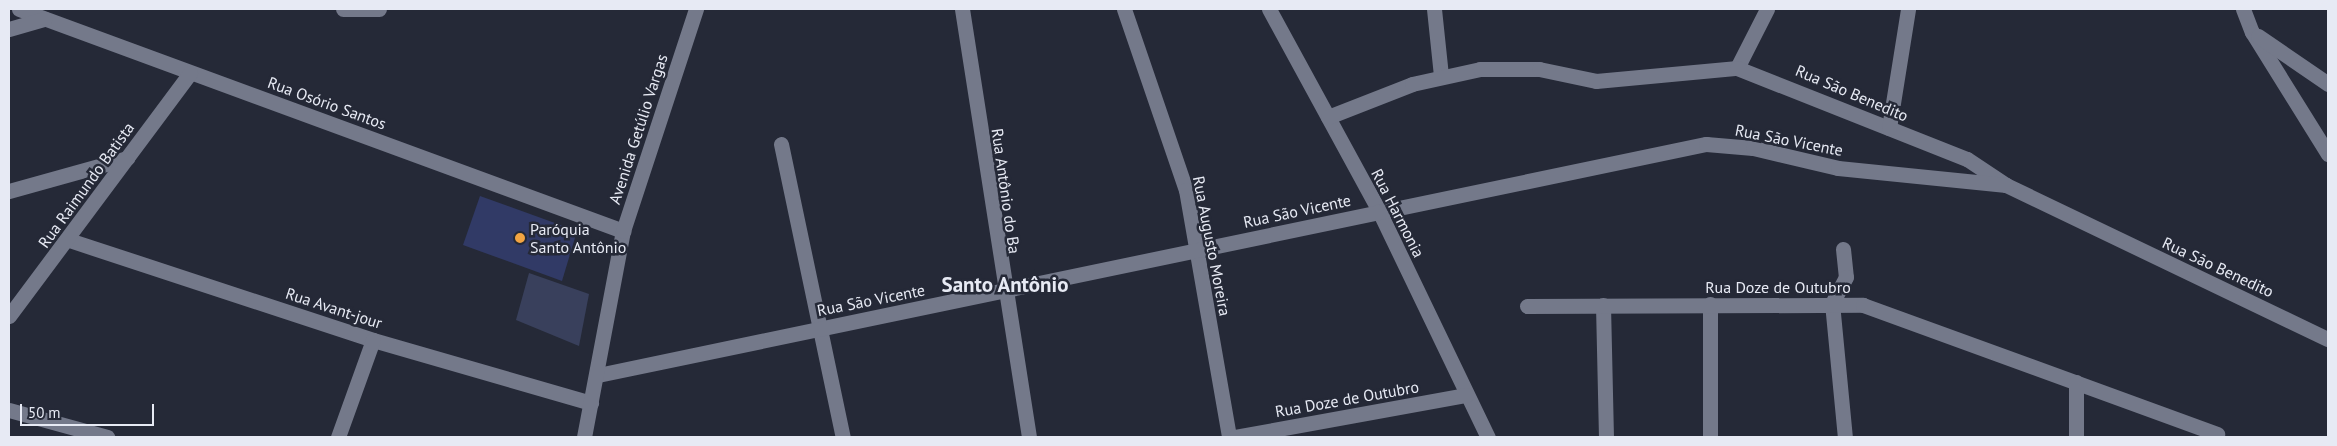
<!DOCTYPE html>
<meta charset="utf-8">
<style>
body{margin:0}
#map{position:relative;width:2337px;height:446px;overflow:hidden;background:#252937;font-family:"PT Sans",sans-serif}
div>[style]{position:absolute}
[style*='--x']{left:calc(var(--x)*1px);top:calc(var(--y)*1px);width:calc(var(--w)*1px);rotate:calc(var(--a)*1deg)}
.green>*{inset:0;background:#39405c}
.building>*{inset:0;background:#313a66}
.minor>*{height:15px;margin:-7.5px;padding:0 7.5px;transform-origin:7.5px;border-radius:7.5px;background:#74798a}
.dots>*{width:14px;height:14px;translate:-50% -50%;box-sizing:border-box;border:2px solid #252937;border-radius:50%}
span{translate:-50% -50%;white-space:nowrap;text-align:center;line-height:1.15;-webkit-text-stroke:5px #252937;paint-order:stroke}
.street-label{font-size:16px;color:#e7eaf4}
.poi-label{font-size:16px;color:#e7eaf4}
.left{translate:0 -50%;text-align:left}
.district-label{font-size:21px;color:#e7eaf4;font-weight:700}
.frame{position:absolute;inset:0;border:10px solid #e7eaf4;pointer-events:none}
.scale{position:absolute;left:20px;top:404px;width:134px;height:22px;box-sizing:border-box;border:2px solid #e7eaf4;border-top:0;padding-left:6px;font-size:15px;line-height:18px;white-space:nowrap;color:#e7eaf4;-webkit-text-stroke:4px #252937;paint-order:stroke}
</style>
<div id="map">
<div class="green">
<div style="clip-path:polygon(529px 273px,589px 294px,579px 346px,516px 320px)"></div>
</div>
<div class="building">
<div style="clip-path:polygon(480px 196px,577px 231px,562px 281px,463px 245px)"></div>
</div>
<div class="minor">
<div style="--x:19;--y:9;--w:644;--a:20.18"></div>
<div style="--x:343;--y:9;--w:36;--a:0"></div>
<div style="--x:962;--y:9;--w:433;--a:81.1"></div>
<div style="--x:1124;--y:9;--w:191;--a:71.1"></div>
<div style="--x:1186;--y:190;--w:251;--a:80.1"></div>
<div style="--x:1269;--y:9;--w:230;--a:61.4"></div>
<div style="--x:1379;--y:211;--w:251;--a:64.3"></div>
<div style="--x:1434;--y:9;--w:67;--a:84"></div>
<div style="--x:2243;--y:9;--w:25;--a:69"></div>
<div style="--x:2252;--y:32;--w:144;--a:58.1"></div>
<div style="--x:9;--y:29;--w:37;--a:-16"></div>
<div style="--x:2258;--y:36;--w:85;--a:34.4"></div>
<div style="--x:1737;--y:68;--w:66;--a:-63"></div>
<div style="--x:1328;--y:117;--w:90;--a:-21.4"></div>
<div style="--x:1412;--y:84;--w:70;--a:-12.4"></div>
<div style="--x:1480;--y:69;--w:59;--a:0"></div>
<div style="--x:1539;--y:69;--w:58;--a:11.9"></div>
<div style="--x:1596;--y:81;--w:142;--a:-5.3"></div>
<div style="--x:1737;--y:68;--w:247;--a:21.6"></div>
<div style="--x:1967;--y:159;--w:47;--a:33.7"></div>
<div style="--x:2006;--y:185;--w:357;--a:25.6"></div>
<div style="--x:1889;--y:128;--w:121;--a:-80.9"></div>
<div style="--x:781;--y:144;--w:299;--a:78.1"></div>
<div style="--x:9;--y:191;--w:123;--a:-15.6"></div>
<div style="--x:69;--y:240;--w:320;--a:18.2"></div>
<div style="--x:373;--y:340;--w:227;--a:16.1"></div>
<div style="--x:1843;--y:249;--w:28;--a:84"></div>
<div style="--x:1846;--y:277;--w:30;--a:118"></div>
<div style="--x:1832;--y:303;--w:135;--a:84.5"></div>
<div style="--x:1710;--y:304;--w:133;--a:90"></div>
<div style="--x:1603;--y:305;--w:132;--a:88.7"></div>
<div style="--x:1527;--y:306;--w:336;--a:-0.2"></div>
<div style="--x:1863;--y:305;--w:377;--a:20"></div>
<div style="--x:9;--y:316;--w:303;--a:-53.3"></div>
<div style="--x:598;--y:375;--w:1132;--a:-11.78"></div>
<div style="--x:1706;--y:144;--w:47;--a:4.9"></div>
<div style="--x:1753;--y:148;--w:87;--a:13.2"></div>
<div style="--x:1838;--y:168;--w:169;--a:5.8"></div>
<div style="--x:9;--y:410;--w:102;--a:15.4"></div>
<div style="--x:338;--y:437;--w:103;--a:-70.2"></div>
<div style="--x:584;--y:437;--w:210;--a:-79.3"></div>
<div style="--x:623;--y:231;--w:234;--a:-71.8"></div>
<div style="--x:1235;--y:437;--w:235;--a:-10.3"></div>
<div style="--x:2076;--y:437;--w:55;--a:-90"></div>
</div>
<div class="dots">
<div style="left:520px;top:238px;background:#f3a442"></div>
</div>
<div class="street-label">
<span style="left:1852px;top:93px;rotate:23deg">Rua São Benedito</span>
<span style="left:327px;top:103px;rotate:20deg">Rua Osório Santos</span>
<span style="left:638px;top:129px;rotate:-72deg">Avenida Getúlio Vargas</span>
<span style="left:1789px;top:140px;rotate:11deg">Rua São Vicente</span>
<span style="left:86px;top:185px;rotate:-54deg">Rua Raimundo Batista</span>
<span style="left:1006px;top:191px;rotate:82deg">Rua Antônio do Ba</span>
<span style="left:1297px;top:211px;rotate:-12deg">Rua São Vicente</span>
<span style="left:1398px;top:213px;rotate:63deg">Rua Harmonia</span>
<span style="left:1212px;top:246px;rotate:79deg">Rua Augusto Moreira</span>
<span style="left:2218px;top:267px;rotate:25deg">Rua São Benedito</span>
<span style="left:1778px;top:287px">Rua Doze de Outubro</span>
<span style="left:871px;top:300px;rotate:-11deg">Rua São Vicente</span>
<span style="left:334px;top:308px;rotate:18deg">Rua Avant-jour</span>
<span style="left:1347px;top:399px;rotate:-10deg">Rua Doze de Outubro</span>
</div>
<div class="poi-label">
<span class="left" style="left:530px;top:238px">Paróquia<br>Santo Antônio</span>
</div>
<div class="district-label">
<span style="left:1005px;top:285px">Santo Antônio</span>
</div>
<div class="frame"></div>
<div class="scale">50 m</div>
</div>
